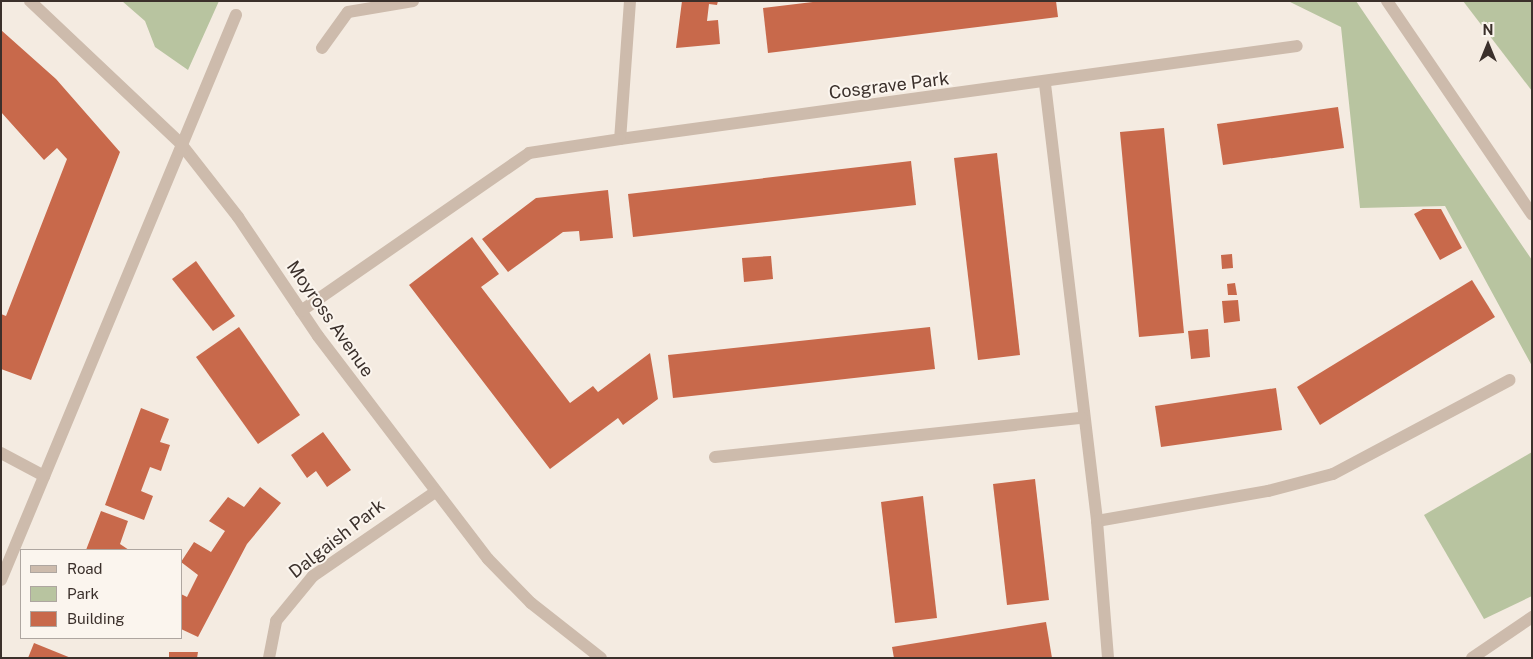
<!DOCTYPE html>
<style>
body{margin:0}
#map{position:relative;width:1533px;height:659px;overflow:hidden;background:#f4ebe1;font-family:"Public Sans",sans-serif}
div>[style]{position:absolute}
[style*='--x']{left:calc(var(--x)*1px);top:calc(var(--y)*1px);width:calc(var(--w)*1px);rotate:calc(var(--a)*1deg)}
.green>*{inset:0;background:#b8c4a0}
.building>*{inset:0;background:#c8694b}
.minor>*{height:12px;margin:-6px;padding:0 6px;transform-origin:6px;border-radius:6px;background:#cdbbac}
span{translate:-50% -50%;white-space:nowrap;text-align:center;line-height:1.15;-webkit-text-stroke:4px #fbf5ee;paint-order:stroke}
.street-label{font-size:18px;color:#3b302b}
.frame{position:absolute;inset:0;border:2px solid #3b302b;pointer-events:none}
.legend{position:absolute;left:20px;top:549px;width:162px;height:90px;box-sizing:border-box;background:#fbf5ee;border:1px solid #aea6a0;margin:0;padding:6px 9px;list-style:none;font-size:15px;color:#3b302b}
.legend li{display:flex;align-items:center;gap:10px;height:25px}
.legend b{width:25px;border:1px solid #aea6a0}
.north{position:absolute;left:1463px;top:20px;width:50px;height:50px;-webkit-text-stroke:4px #fbf5ee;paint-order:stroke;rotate:0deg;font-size:14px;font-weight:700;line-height:20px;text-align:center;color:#3b302b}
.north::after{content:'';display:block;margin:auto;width:18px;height:22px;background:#3b302b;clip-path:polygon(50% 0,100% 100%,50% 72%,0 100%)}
</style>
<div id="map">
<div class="green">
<div style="clip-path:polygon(122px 1px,219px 1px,188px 70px,155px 47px,145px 21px)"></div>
<div style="clip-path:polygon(1288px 1px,1356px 1px,1532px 260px,1532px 366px,1445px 206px,1360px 208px,1341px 27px)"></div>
<div style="clip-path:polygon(1463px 1px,1532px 1px,1532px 91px)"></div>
<div style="clip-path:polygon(1532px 452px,1532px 596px,1484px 619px,1424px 515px)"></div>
</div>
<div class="building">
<div style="clip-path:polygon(682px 1px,718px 1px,717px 5px,709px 4px,707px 21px,718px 20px,720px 44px,676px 48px)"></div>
<div style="clip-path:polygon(821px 1px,1056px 1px,1058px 17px,768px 53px,763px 8px)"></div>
<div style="clip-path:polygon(1px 30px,56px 79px,120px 152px,31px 380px,1px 369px,1px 314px,6px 316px,67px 159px,57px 148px,44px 160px,1px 112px)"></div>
<div style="clip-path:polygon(1338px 107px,1344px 148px,1223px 165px,1217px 124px)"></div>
<div style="clip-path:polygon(1164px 128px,1184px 333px,1139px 337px,1120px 132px)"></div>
<div style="clip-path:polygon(997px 153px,1020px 355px,978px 360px,954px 158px)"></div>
<div style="clip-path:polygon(911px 161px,916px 205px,633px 237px,628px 194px)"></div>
<div style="clip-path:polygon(608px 190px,613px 238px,580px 241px,579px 231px,563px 232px,508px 272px,482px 239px,536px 198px)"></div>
<div style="clip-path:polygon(1423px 209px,1441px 209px,1462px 248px,1440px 260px,1414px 214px)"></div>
<div style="clip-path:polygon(472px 237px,499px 274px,481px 287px,570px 403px,593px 386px,598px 392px,650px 353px,658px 399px,623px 425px,618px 418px,550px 469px,409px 285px)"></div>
<div style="clip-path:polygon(1232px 254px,1233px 268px,1222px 269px,1221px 255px)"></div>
<div style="clip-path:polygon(771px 256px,773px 279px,744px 282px,742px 258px)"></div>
<div style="clip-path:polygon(196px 261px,235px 316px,213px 331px,172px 279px)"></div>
<div style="clip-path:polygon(1472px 280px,1495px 317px,1320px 425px,1297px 387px)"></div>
<div style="clip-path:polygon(1235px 283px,1237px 295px,1228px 295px,1227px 284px)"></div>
<div style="clip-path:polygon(1238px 300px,1240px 321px,1224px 323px,1222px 301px)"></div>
<div style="clip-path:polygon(239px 327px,300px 415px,258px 444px,196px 357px)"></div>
<div style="clip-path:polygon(930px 327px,935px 369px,673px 398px,668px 355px)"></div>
<div style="clip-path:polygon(1208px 329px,1210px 357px,1191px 359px,1188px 331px)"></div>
<div style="clip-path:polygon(1276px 388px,1282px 430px,1161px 447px,1155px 406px)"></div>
<div style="clip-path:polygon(141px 408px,169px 419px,160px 442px,170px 445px,161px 471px,150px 467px,141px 491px,153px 496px,144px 520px,105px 505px)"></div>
<div style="clip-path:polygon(323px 432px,351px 470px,327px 487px,316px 471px,307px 478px,291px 455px)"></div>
<div style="clip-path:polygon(1035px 479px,1049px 600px,1007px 605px,993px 484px)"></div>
<div style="clip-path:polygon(260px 487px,281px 503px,247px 544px,198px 637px,181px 629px,181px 594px,187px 597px,198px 575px,181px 562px,194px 542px,211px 552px,225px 531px,209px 521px,228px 497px,244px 507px)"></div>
<div style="clip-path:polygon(923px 496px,937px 618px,895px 623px,881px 502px)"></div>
<div style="clip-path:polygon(101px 511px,128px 521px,120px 544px,129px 550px,86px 550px)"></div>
<div style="clip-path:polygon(1046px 622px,1052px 658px,894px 658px,892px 647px)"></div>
<div style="clip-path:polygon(34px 643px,71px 658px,28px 658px)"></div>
<div style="clip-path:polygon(169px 652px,198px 652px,197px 658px,169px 658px)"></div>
</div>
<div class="minor">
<div style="--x:30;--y:1;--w:208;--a:43.4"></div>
<div style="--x:181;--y:144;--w:93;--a:52"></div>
<div style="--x:238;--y:217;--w:143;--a:56.1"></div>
<div style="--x:318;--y:336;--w:280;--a:52.7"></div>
<div style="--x:488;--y:559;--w:62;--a:45.7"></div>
<div style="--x:531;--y:603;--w:89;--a:38.2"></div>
<div style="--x:630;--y:1;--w:138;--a:94.1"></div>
<div style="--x:620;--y:139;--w:683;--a:-7.82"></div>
<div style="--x:1387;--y:1;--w:258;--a:55.8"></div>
<div style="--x:322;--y:48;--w:44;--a:-54.2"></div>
<div style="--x:348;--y:12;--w:66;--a:-9.6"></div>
<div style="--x:1045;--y:84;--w:440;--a:83.2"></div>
<div style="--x:1097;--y:521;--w:137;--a:85.4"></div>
<div style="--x:301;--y:311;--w:277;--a:-34.7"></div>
<div style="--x:529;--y:153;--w:92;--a:-8.7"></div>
<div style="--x:1;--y:453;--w:49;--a:28.1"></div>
<div style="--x:715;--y:457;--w:369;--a:-6.1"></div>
<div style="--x:1097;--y:521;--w:174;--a:-10"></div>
<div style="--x:1268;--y:491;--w:67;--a:-14.7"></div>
<div style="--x:1333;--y:474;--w:200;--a:-28"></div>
<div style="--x:1;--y:580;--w:612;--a:-67.42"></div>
<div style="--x:269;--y:658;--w:38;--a:-79"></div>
<div style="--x:276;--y:621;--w:58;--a:-50.6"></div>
<div style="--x:313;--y:576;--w:148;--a:-34.5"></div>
<div style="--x:1472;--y:658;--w:73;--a:-34.3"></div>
</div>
<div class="street-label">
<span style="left:889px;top:86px;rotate:-7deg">Cosgrave Park</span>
<span style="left:330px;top:319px;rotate:55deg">Moyross Avenue</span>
<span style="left:337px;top:539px;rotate:-38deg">Dalgaish Park</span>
</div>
<div class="frame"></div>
<ul class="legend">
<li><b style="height:6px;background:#cdbbac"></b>Road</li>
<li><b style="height:14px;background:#b8c4a0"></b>Park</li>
<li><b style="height:14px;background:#c8694b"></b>Building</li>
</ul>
<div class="north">N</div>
</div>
